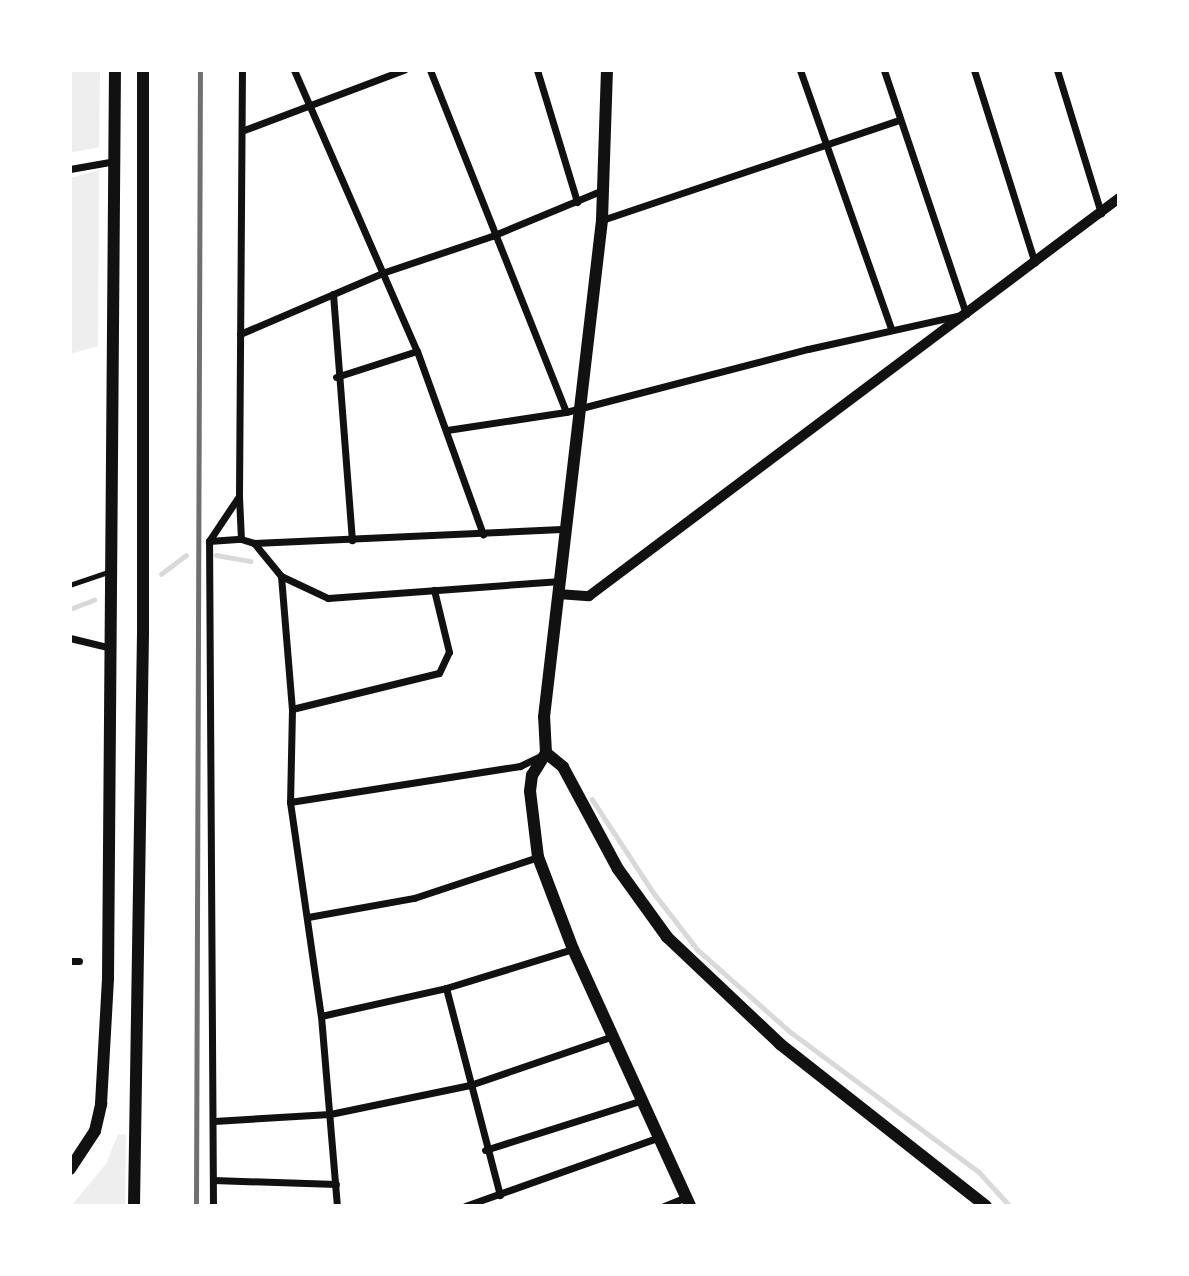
<!DOCTYPE html>
<style>
body{margin:0}
#map{position:relative;width:1189px;height:1276px;overflow:hidden;background:#fff;font-family:Overpass,sans-serif}
div>[style]{position:absolute}
[style*='--x']{left:calc(var(--x)*1px);top:calc(var(--y)*1px);width:calc(var(--w)*1px);rotate:calc(var(--a)*1deg)}
.green>*{inset:0;background:#eee}
.stream>*{height:4.5px;margin:-2.25px;padding:0 2.25px;transform-origin:2.25px;border-radius:2.25px;background:#d9d9d9}
.service>*{height:4.5px;margin:-2.25px;padding:0 2.25px;transform-origin:2.25px;border-radius:2.25px;background:#111}
.minor>*{height:7px;margin:-3.5px;padding:0 3.5px;transform-origin:3.5px;border-radius:3.5px;background:#111}
.tertiary>*{height:10px;margin:-5px;padding:0 5px;transform-origin:5px;border-radius:5px;background:#111}
.secondary>*{height:12px;margin:-6px;padding:0 6px;transform-origin:6px;border-radius:6px;background:#111}
.rail>*{height:4.5px;margin:-2.25px;padding:0 2.25px;transform-origin:2.25px;border-radius:2.25px;background:#707070}
span{translate:-50% -50%;white-space:nowrap;text-align:center;line-height:1.15;-webkit-text-stroke:6px #fff;paint-order:stroke}
.frame{position:absolute;inset:0;border:72px solid #fff;pointer-events:none}
</style>
<div id="map">
<div class="green">
<div style="clip-path:polygon(70px 70px,100px 70px,99px 147px,70px 153px)"></div>
<div style="clip-path:polygon(99px 170px,98px 346px,70px 354px,70px 178px)"></div>
<div style="clip-path:polygon(118px 1134px,126px 1135px,125px 1206px,71px 1206px,106px 1164px)"></div>
</div>
<div class="stream">
<div style="--x:216;--y:555;--w:35;--a:10"></div>
<div style="--x:161;--y:574;--w:31;--a:-37"></div>
<div style="--x:70;--y:609;--w:26;--a:-21"></div>
<div style="--x:592;--y:799;--w:111;--a:56.7"></div>
<div style="--x:653;--y:892;--w:73;--a:52.2"></div>
<div style="--x:698;--y:950;--w:120;--a:41.6"></div>
<div style="--x:788;--y:1030;--w:238;--a:36.6"></div>
<div style="--x:979;--y:1172;--w:46;--a:47.6"></div>
</div>
<div class="service">
<div style="--x:70;--y:585;--w:40;--a:-18.9"></div>
</div>
<div class="minor">
<div style="--x:294;--y:70;--w:307;--a:66.4"></div>
<div style="--x:417;--y:351;--w:195;--a:70.2"></div>
<div style="--x:430;--y:70;--w:368;--a:68.3"></div>
<div style="--x:537;--y:70;--w:138;--a:73.1"></div>
<div style="--x:800;--y:70;--w:275;--a:70.6"></div>
<div style="--x:974;--y:70;--w:202;--a:72.5"></div>
<div style="--x:1057;--y:70;--w:150;--a:72.9"></div>
<div style="--x:244;--y:130;--w:171;--a:-20.6"></div>
<div style="--x:70;--y:169;--w:46;--a:-10.1"></div>
<div style="--x:602;--y:220;--w:313;--a:-18.6"></div>
<div style="--x:333;--y:294;--w:247;--a:85.6"></div>
<div style="--x:240;--y:334;--w:155;--a:-23.2"></div>
<div style="--x:382;--y:273;--w:116;--a:-18.6"></div>
<div style="--x:492;--y:236;--w:120;--a:-22.5"></div>
<div style="--x:336;--y:377;--w:85;--a:-17.8"></div>
<div style="--x:447;--y:430;--w:120;--a:-8.6"></div>
<div style="--x:566;--y:412;--w:250;--a:-14.6"></div>
<div style="--x:808;--y:349;--w:162;--a:-12.5"></div>
<div style="--x:966;--y:314;--w:257;--a:-108.6"></div>
<div style="--x:239;--y:497;--w:42;--a:87.3"></div>
<div style="--x:241;--y:539;--w:14;--a:17"></div>
<div style="--x:254;--y:543;--w:313;--a:-2.6"></div>
<div style="--x:209;--y:541;--w:32;--a:-4"></div>
<div style="--x:254;--y:543;--w:43;--a:50.7"></div>
<div style="--x:281;--y:576;--w:133;--a:85.3"></div>
<div style="--x:292;--y:709;--w:93;--a:91.2"></div>
<div style="--x:290;--y:802;--w:216;--a:81.8"></div>
<div style="--x:321;--y:1016;--w:191;--a:85.2"></div>
<div style="--x:281;--y:576;--w:52;--a:25.1"></div>
<div style="--x:328;--y:598;--w:233;--a:-4.2"></div>
<div style="--x:70;--y:638;--w:42;--a:13.7"></div>
<div style="--x:292;--y:709;--w:151;--a:-13.8"></div>
<div style="--x:439;--y:673;--w:23;--a:-65"></div>
<div style="--x:449;--y:652;--w:64;--a:-103.6"></div>
<div style="--x:290;--y:802;--w:233;--a:-8.9"></div>
<div style="--x:520;--y:766;--w:25;--a:-26"></div>
<div style="--x:308;--y:917;--w:108;--a:-10.2"></div>
<div style="--x:414;--y:898;--w:131;--a:-18.3"></div>
<div style="--x:70;--y:961;--w:9;--a:0"></div>
<div style="--x:446;--y:988;--w:214;--a:75.4"></div>
<div style="--x:321;--y:1016;--w:128;--a:-12.6"></div>
<div style="--x:446;--y:988;--w:133;--a:-17.1"></div>
<div style="--x:214;--y:1121;--w:116;--a:-3.5"></div>
<div style="--x:330;--y:1114;--w:143;--a:-11.7"></div>
<div style="--x:470;--y:1085;--w:151;--a:-18.9"></div>
<div style="--x:485;--y:1150;--w:166;--a:-17.6"></div>
<div style="--x:213;--y:1180;--w:123;--a:1.9"></div>
<div style="--x:213;--y:1206;--w:665;--a:-90.34"></div>
<div style="--x:209;--y:541;--w:54;--a:-56.3"></div>
<div style="--x:239;--y:496;--w:426;--a:-89.6"></div>
<div style="--x:465;--y:1206;--w:207;--a:-19.5"></div>
<div style="--x:664;--y:1206;--w:24;--a:-22"></div>
</div>
<div class="tertiary">
<div style="--x:558;--y:594;--w:31;--a:4"></div>
<div style="--x:589;--y:596;--w:663;--a:-36.9"></div>
</div>
<div class="secondary">
<div style="--x:546;--y:753;--w:36;--a:-93"></div>
<div style="--x:544;--y:717;--w:500;--a:-83.34"></div>
<div style="--x:602;--y:220;--w:150;--a:-88.1"></div>
<div style="--x:546;--y:753;--w:22;--a:39"></div>
<div style="--x:563;--y:767;--w:116;--a:61.7"></div>
<div style="--x:618;--y:869;--w:84;--a:54.2"></div>
<div style="--x:667;--y:937;--w:156;--a:43.4"></div>
<div style="--x:780;--y:1044;--w:262;--a:38.2"></div>
<div style="--x:546;--y:753;--w:26;--a:122"></div>
<div style="--x:532;--y:775;--w:16;--a:97"></div>
<div style="--x:530;--y:791;--w:66;--a:83.1"></div>
<div style="--x:538;--y:857;--w:98;--a:69.2"></div>
<div style="--x:573;--y:949;--w:282;--a:65.5"></div>
<div style="--x:70;--y:1169;--w:45;--a:-56.7"></div>
<div style="--x:95;--y:1131;--w:28;--a:-77"></div>
<div style="--x:101;--y:1104;--w:125;--a:-86.8"></div>
<div style="--x:108;--y:979;--w:909;--a:-89.56"></div>
<div style="--x:134;--y:1206;--w:573;--a:-89.1"></div>
<div style="--x:143;--y:633;--w:563;--a:-90"></div>
</div>
<div class="rail">
<div style="--x:196;--y:1206;--w:1136;--a:-89.8"></div>
</div>
<div class="frame"></div>
</div>
